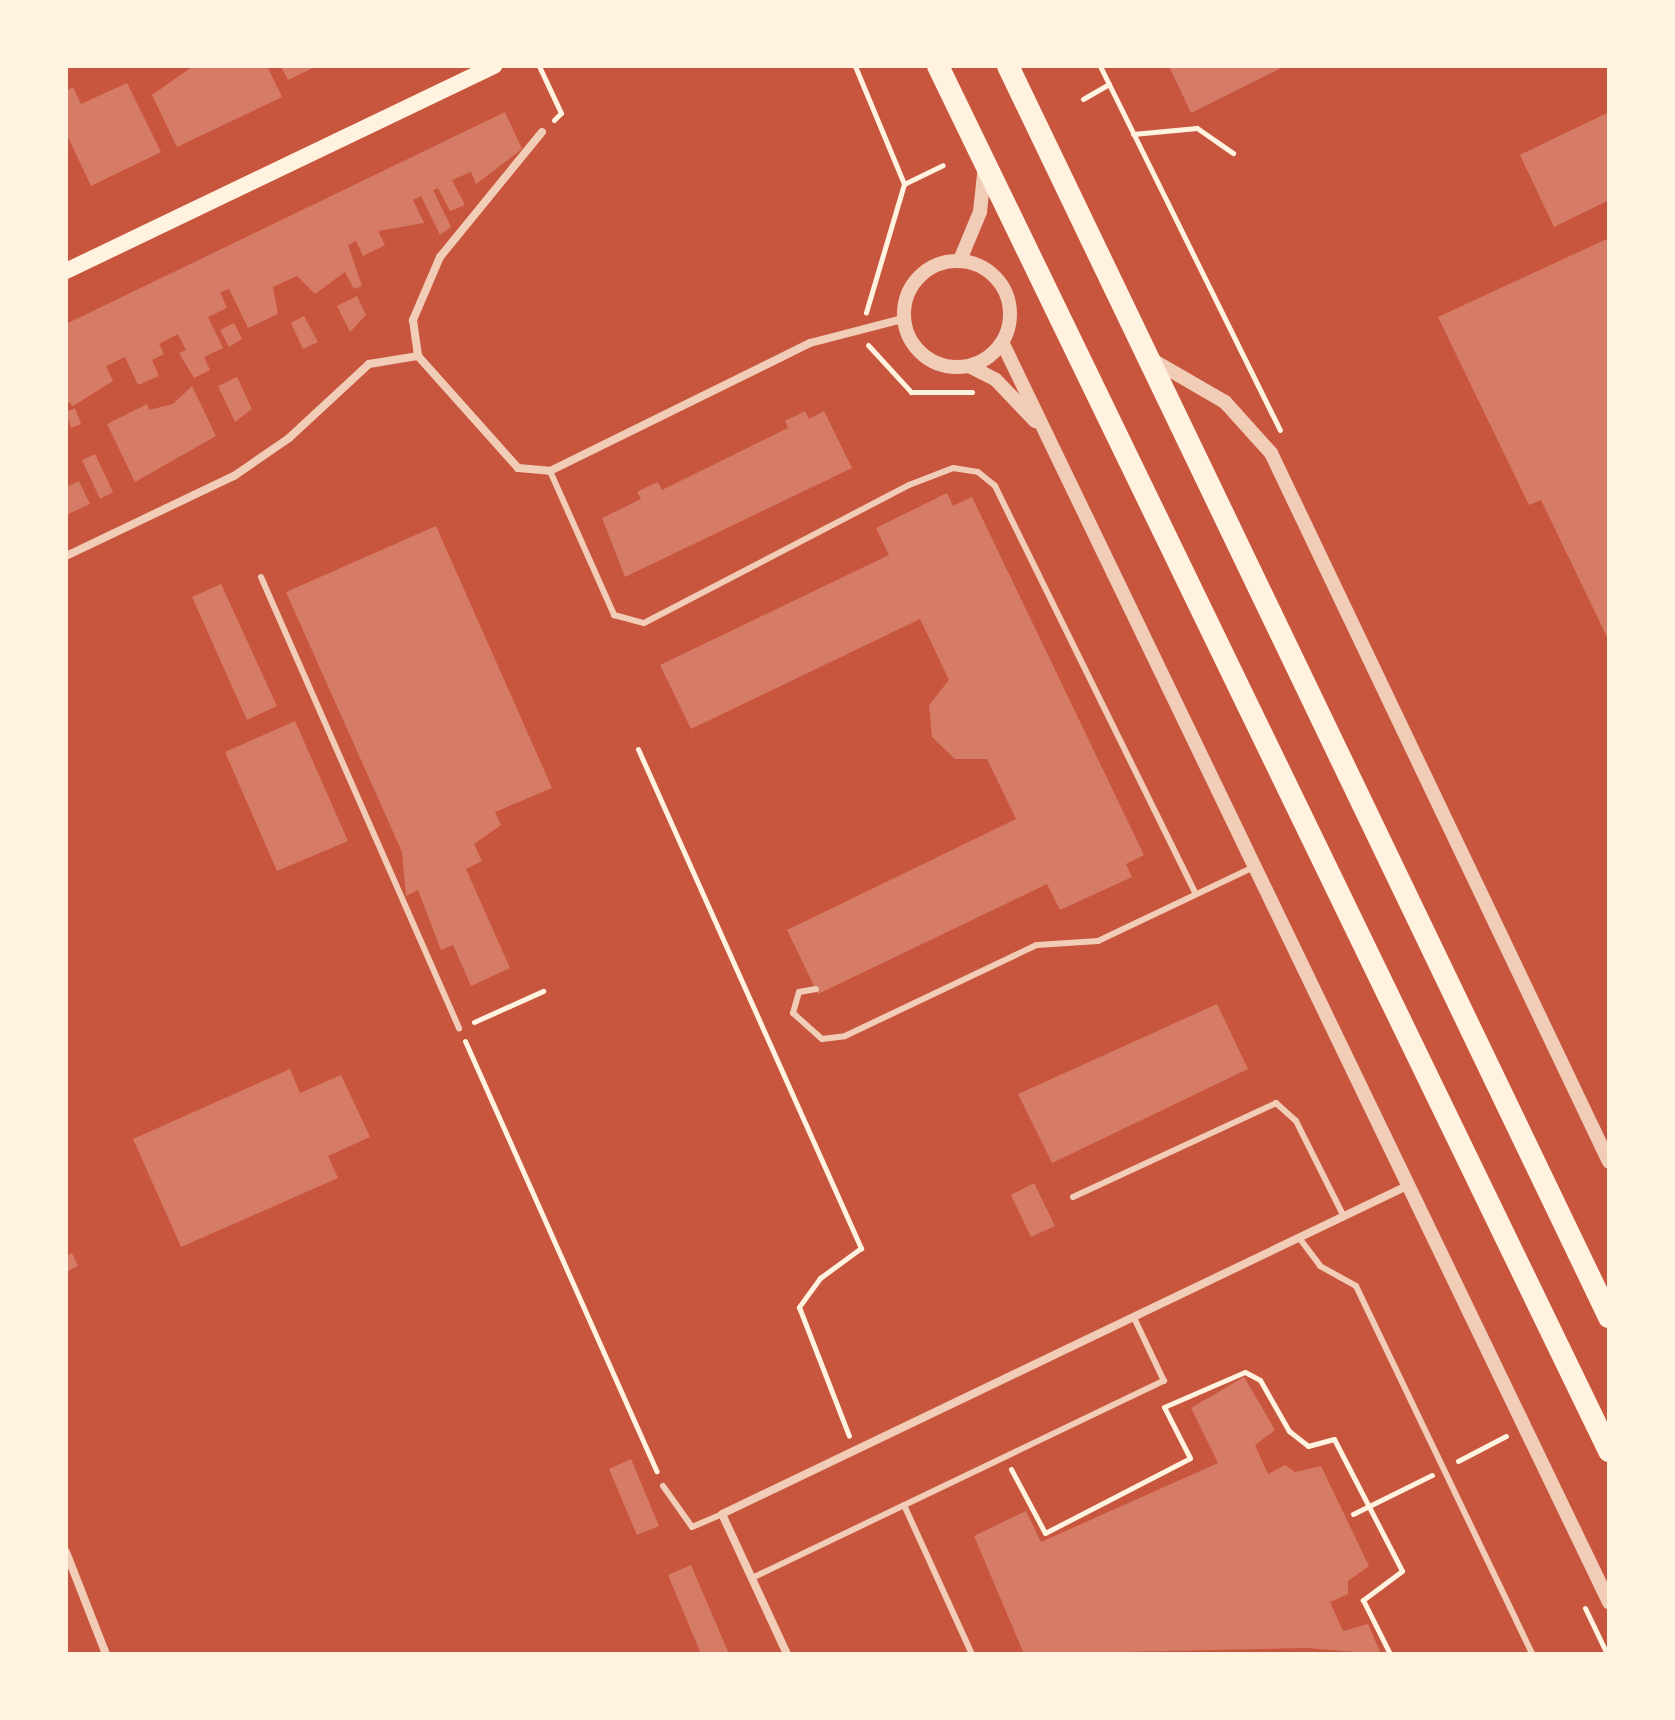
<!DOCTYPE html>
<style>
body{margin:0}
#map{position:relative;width:1675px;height:1720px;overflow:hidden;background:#c8553d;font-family:Quicksand,sans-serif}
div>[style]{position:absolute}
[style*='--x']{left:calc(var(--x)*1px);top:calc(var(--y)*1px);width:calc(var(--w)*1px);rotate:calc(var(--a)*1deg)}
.building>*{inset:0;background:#d67c66}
.path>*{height:5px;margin:-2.5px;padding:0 2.5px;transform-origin:2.5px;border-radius:2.5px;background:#fff3e0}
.service>*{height:6px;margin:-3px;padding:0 3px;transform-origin:3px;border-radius:3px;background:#f1ccb7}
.minor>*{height:8px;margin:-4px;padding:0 4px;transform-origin:4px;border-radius:4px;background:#f1ccb7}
.tertiary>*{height:14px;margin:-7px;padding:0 7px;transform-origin:7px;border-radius:7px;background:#f1ccb7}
.tertiary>.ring{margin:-7px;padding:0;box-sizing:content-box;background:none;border:14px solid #f1ccb7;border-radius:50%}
.secondary>*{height:16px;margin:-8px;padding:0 8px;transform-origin:8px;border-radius:8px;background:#fff3e0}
.trunk>*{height:22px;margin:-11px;padding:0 11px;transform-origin:11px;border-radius:11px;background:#fff3e0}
span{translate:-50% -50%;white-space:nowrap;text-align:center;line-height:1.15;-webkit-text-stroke:7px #fff3e0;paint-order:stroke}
.frame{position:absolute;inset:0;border:68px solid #fff3e0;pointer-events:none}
</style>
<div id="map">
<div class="building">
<div style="clip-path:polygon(193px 66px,267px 66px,282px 97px,177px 147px,152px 95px)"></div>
<div style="clip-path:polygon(281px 66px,317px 66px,288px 80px)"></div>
<div style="clip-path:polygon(1169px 66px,1285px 66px,1191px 113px)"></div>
<div style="clip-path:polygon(127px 83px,161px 152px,91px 186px,66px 133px,66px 91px,73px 87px,81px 104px)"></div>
<div style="clip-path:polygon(505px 112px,522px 149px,476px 184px,471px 172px,452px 180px,465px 205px,450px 211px,438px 188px,433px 190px,451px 227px,440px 235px,421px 196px,413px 200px,424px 223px,378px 231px,385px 245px,363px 256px,356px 241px,348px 245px,362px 286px,354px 289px,345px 272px,315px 294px,297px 276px,273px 287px,278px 314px,248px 328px,229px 289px,220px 292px,227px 308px,208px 317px,223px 348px,204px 357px,210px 370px,194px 378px,179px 353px,186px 350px,178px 334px,159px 344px,164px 354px,152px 360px,159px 376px,138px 385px,125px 357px,106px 366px,113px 381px,73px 406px,66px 400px,66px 324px)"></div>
<div style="clip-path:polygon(1609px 112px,1609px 200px,1554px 227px,1520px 155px)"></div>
<div style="clip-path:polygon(1609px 238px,1609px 641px,1541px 500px,1529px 505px,1438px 317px)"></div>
<div style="clip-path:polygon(357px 296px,366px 315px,350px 332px,337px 306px)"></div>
<div style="clip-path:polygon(304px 316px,318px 342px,303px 349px,291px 323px)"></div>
<div style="clip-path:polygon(234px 323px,242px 339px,229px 347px,220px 330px)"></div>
<div style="clip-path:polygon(237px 377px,252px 409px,235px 422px,218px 386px)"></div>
<div style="clip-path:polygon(192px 386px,216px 436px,135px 482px,107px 424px,147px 404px,149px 410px,173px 404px)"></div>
<div style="clip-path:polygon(75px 408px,81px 424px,71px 428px,66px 412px)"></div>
<div style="clip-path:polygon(805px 411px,809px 419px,824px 411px,852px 468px,625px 577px,602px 518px,641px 499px,637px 492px,647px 487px,658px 482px,662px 490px,788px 428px,785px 421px)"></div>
<div style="clip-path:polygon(95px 454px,113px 492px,100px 499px,82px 460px)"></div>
<div style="clip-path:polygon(79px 481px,90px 504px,66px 515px,66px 487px)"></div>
<div style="clip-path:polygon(947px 493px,953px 506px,972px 497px,1144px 855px,1126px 864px,1132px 877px,1060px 910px,1047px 884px,818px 994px,787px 930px,1016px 819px,987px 759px,955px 759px,932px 737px,929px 705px,949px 680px,920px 619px,691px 729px,660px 665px,889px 555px,876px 528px)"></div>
<div style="clip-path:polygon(436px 526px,552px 788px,495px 812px,501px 825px,474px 844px,482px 861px,466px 869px,510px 968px,471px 986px,453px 945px,441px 950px,418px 890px,406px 896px,402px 852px,286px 592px)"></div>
<div style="clip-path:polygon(221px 584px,277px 706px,247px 720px,192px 597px)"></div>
<div style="clip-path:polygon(295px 721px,348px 841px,277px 871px,225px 752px)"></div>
<div style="clip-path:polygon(1217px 1004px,1248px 1069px,1052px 1163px,1018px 1094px)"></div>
<div style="clip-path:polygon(290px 1069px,300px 1093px,341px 1075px,370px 1137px,328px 1156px,338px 1178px,181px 1247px,133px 1139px)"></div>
<div style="clip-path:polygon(1034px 1183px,1055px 1226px,1031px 1237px,1011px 1195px)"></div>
<div style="clip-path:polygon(72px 1253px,78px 1266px,66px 1272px,66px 1256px)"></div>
<div style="clip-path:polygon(1244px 1377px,1275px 1430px,1255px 1445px,1268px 1474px,1285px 1465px,1295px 1472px,1321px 1466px,1369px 1566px,1348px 1581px,1348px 1594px,1330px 1602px,1343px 1631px,1368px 1624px,1381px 1654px,1307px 1648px,1024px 1654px,974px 1536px,1026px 1511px,1041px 1542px,1218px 1463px,1191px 1408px)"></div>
<div style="clip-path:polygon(631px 1459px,659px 1526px,637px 1535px,609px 1469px)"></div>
<div style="clip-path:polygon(691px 1565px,729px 1654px,701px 1654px,668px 1575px)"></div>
</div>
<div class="path">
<div style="--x:539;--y:66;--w:52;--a:64.9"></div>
<div style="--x:561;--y:113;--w:10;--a:135"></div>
<div style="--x:855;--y:66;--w:128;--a:67.4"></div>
<div style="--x:904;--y:184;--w:134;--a:106.5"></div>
<div style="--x:1100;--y:66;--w:406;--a:63.7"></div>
<div style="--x:1083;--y:99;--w:30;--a:-30"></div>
<div style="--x:1133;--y:134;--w:64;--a:-5.4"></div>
<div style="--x:1197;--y:128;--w:44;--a:34.8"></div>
<div style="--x:904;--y:184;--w:43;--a:-26"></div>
<div style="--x:868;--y:345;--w:64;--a:47.5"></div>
<div style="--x:911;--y:392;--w:61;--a:0"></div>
<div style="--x:638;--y:749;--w:547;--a:65.92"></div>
<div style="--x:861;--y:1248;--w:51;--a:143.8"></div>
<div style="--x:820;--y:1278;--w:36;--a:126"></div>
<div style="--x:799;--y:1307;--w:138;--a:68.8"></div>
<div style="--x:474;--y:1022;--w:76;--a:-24.2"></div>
<div style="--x:465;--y:1041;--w:471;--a:66"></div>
<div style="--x:1458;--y:1461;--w:54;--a:-27.5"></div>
<div style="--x:1011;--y:1469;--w:72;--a:62"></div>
<div style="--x:1045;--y:1533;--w:163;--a:-27.3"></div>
<div style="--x:1190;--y:1458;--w:57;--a:-117"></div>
<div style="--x:1164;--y:1407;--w:88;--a:-23.4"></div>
<div style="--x:1245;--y:1372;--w:17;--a:28"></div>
<div style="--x:1260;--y:1380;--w:59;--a:60.4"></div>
<div style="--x:1289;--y:1431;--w:24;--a:38"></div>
<div style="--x:1308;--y:1446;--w:27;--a:-15"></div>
<div style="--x:1334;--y:1439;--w:148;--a:62.7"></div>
<div style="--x:1402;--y:1571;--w:49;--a:143.4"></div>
<div style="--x:1363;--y:1600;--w:60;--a:63.4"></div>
<div style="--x:1353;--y:1514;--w:88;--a:-26.3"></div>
<div style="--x:1585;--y:1608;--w:51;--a:64.4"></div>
</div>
<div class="service">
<div style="--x:550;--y:471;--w:158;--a:66"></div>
<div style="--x:614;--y:615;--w:31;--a:15"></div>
<div style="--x:644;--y:623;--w:299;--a:-27.5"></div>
<div style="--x:909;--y:485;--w:47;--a:-21.1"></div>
<div style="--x:953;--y:468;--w:25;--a:9"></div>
<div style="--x:978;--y:472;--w:22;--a:39"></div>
<div style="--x:995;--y:486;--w:451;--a:63.8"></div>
<div style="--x:261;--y:577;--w:493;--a:66.3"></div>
<div style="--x:816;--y:989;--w:17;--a:170"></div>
<div style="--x:799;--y:992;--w:22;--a:106"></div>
<div style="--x:793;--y:1013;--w:39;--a:42"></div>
<div style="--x:822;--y:1039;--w:23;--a:-7"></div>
<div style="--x:845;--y:1036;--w:212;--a:-25.4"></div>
<div style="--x:1037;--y:945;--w:61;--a:-3.8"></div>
<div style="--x:1098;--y:941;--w:173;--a:-25.4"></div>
<div style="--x:1073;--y:1197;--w:224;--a:-24.8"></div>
<div style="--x:1276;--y:1103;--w:27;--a:42"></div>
<div style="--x:1296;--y:1121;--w:107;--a:63.4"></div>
<div style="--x:1300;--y:1239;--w:34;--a:53"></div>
<div style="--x:1320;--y:1266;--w:41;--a:29.1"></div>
<div style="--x:1356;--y:1286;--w:408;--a:64.4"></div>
<div style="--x:663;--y:1486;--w:50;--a:54.7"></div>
<div style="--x:692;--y:1527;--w:33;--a:-23"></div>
<div style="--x:904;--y:1505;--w:164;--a:65.5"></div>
<div style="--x:752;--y:1578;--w:457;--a:-25.6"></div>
<div style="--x:1164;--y:1381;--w:68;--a:-115.4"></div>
</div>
<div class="minor">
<div style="--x:542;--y:132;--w:161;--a:129.2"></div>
<div style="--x:440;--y:257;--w:69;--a:113.2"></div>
<div style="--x:413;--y:320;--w:36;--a:82"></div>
<div style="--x:418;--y:356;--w:150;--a:48.2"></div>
<div style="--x:518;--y:468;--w:32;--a:5"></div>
<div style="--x:550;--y:471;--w:290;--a:-26.2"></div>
<div style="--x:810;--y:343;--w:95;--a:-14.6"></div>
<div style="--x:66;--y:556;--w:186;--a:-25.5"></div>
<div style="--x:234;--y:476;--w:67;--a:-34.6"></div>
<div style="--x:289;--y:438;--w:109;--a:-42.8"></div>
<div style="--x:369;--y:364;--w:50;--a:-9.3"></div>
<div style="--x:66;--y:1552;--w:110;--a:68.6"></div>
<div style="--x:787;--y:1654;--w:154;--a:-114.9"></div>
<div style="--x:722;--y:1514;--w:762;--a:-25.59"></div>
</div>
<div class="tertiary">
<div style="--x:960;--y:260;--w:52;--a:-67.4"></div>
<div style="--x:980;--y:212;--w:47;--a:-83.9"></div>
<div class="ring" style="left:904px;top:261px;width:92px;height:92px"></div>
<div style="--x:1002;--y:342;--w:1399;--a:64.28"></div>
<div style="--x:1149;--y:358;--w:88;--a:30.1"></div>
<div style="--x:1225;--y:402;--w:69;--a:48"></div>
<div style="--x:1271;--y:453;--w:785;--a:64.51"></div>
<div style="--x:969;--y:366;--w:30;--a:27"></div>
<div style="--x:996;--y:380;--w:57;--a:46.4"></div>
</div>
<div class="secondary">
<div style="--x:66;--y:271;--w:475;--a:-25.6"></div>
</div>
<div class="trunk">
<div style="--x:938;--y:66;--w:1539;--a:64.15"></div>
<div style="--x:1008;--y:66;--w:1388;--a:64.34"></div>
</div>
<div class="frame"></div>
</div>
